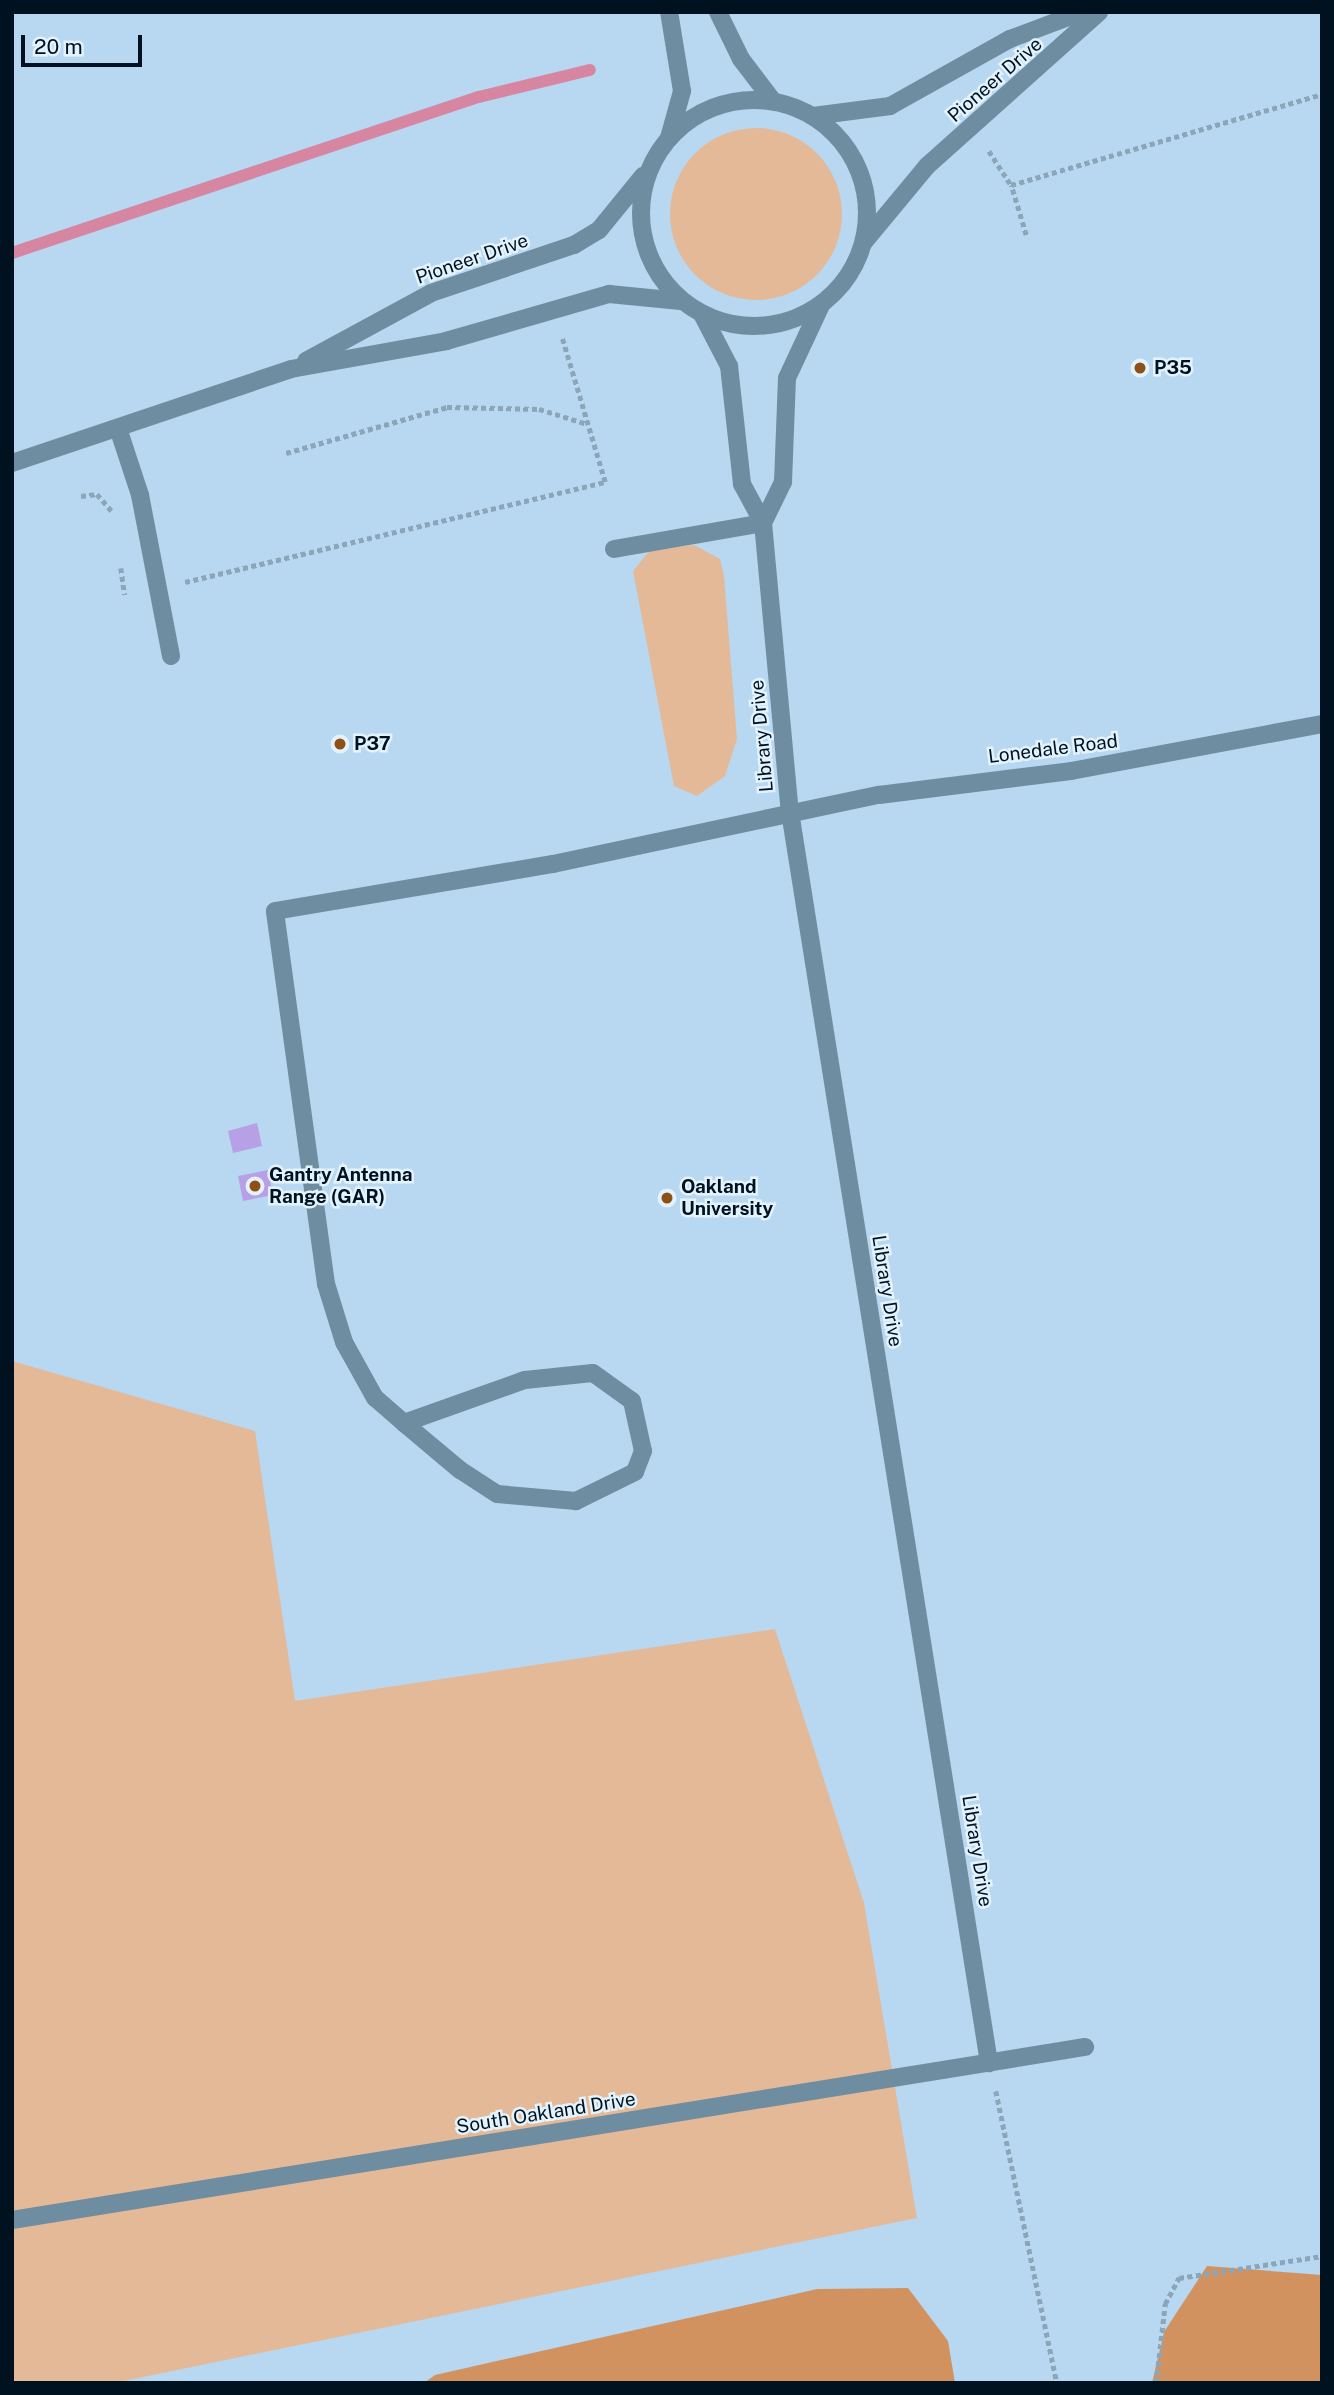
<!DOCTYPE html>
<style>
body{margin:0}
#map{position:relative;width:1334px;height:2395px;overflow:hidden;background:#c9e8fd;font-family:"Public Sans",sans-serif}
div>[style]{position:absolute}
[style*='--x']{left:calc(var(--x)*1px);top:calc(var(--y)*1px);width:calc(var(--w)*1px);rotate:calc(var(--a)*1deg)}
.built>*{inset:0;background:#b7d8f0}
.green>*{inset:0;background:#e4b998}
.round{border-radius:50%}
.forest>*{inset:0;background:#d29260}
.stream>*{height:12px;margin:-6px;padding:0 6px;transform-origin:6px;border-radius:6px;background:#d686a0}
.building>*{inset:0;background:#b7a0e6}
.path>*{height:4.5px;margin-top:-2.25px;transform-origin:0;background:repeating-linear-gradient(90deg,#8ba6b9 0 5px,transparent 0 8.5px)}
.minor>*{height:18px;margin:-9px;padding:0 9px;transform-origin:9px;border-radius:9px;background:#6f8da1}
.minor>.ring{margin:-9px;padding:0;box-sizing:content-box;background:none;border:18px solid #6f8da1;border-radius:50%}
.dots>*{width:19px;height:19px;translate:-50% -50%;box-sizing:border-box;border:4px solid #e3f3fd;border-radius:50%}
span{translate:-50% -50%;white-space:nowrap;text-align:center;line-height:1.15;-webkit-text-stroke:5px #e3f3fd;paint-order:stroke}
.street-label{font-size:19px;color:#001220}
.poi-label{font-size:19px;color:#001220;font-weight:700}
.left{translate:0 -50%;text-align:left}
.frame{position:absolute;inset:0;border:14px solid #001220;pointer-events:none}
.scale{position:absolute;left:21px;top:35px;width:121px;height:32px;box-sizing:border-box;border:4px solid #001220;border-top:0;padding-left:9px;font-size:21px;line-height:24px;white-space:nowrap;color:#001220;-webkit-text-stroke:5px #e3f3fd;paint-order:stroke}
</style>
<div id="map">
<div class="built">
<div style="clip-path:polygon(12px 12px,1322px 12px,1322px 2383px,12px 2383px)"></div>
</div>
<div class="green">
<div class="round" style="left:670px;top:128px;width:172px;height:172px"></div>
<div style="clip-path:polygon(694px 545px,720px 559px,724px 576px,737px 739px,725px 776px,697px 796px,674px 786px,633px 571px,650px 550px)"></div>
<div style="clip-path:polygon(12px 1361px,255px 1431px,295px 1701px,775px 1629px,864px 1903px,917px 2218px,114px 2383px,12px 2383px)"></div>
</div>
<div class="forest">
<div style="clip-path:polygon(1207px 2266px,1322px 2275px,1322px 2383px,1152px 2383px,1164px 2332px)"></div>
<div style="clip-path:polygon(908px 2288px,948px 2341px,955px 2383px,424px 2383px,435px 2375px,817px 2289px)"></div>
</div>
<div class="stream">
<div style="--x:12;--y:253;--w:492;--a:-18.5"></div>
<div style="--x:479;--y:97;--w:114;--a:-13.7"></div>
</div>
<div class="building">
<div style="clip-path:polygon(257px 1123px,262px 1146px,233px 1153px,228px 1131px)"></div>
<div style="clip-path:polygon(268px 1170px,273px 1195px,243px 1201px,238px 1176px)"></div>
</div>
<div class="path">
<div style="--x:989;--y:151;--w:40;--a:57.1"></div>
<div style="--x:1026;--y:235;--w:52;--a:-106.7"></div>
<div style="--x:1011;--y:185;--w:324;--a:-16.3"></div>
<div style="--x:286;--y:453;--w:167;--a:-15.9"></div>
<div style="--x:447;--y:407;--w:92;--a:1.2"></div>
<div style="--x:539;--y:409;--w:50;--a:17.4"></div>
<div style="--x:81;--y:496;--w:16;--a:-7"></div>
<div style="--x:97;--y:494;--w:23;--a:49"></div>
<div style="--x:121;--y:568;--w:27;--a:82"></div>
<div style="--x:185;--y:582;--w:432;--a:-13.4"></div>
<div style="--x:605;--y:482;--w:150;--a:-106.6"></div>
<div style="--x:996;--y:2091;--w:298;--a:78.2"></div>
<div style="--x:1156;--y:2383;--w:80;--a:-83.5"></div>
<div style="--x:1165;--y:2304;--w:30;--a:-62"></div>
<div style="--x:1179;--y:2278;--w:145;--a:-8.7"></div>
</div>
<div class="minor">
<div style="--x:718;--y:12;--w:52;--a:63.9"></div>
<div style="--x:741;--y:59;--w:53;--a:52.7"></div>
<div class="ring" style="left:641px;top:100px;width:208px;height:208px"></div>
<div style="--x:813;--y:116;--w:78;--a:-7.4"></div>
<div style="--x:890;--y:106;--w:137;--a:-29.2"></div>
<div style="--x:1010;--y:39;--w:77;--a:-20.6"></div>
<div style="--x:669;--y:138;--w:49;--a:-74.5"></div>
<div style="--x:682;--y:91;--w:80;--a:-99.3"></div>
<div style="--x:864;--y:242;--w:99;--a:-50.3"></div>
<div style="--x:927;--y:166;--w:231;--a:-41.8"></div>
<div style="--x:702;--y:314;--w:59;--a:62.6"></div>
<div style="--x:729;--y:366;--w:119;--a:83.7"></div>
<div style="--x:742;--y:484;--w:44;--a:61.7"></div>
<div style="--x:763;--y:523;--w:290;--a:84.7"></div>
<div style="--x:790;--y:812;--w:1267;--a:80.96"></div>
<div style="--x:306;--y:361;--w:142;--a:-28.5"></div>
<div style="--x:431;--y:293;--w:151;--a:-18.6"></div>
<div style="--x:574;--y:245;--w:29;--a:-31"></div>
<div style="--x:599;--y:230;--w:70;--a:-50.8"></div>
<div style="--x:118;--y:428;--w:71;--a:71.8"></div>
<div style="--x:140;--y:495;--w:164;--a:79.1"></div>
<div style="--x:12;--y:463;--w:294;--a:-18.6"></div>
<div style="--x:291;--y:369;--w:158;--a:-10.2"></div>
<div style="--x:446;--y:341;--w:170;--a:-16.1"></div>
<div style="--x:609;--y:294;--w:72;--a:5.6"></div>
<div style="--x:763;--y:523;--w:46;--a:-64"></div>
<div style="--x:783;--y:482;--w:104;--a:-87.8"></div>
<div style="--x:787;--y:378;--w:81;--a:-65"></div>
<div style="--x:614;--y:549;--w:151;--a:-9.9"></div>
<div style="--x:404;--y:1423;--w:128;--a:-19.6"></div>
<div style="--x:525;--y:1380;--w:68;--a:-5.9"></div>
<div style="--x:593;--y:1373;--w:48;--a:35.7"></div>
<div style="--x:632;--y:1401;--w:51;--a:77.6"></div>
<div style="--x:643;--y:1451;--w:22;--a:111"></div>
<div style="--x:635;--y:1472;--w:66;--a:153.8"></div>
<div style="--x:576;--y:1501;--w:79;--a:-174.9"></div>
<div style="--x:497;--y:1494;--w:44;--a:-147"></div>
<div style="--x:460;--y:1470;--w:73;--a:-140"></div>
<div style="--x:404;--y:1423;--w:38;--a:-139"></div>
<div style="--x:375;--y:1398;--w:64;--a:-119"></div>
<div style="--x:344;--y:1342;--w:61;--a:-107.2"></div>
<div style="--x:326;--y:1284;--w:376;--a:-97.8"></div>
<div style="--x:275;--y:911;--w:282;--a:-9.6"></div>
<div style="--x:553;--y:864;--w:333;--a:-12"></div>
<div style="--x:879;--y:795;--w:193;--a:-7.1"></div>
<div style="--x:1071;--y:771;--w:255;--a:-10.6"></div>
<div style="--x:12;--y:2220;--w:1087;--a:-9.16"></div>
</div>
<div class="dots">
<div style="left:1140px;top:368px;background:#8e5014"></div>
<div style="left:340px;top:744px;background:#8e5014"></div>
<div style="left:255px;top:1186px;background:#8e5014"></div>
<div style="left:667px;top:1198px;background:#8e5014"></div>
</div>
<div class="street-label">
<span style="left:995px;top:80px;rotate:-41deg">Pioneer Drive</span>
<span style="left:472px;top:259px;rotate:-19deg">Pioneer Drive</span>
<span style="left:762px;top:736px;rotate:-95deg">Library Drive</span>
<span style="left:1053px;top:749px;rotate:-7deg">Lonedale Road</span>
<span style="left:887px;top:1291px;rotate:81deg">Library Drive</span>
<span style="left:977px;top:1851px;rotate:81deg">Library Drive</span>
<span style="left:546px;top:2113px;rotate:-9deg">South Oakland Drive</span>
</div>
<div class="poi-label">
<span class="left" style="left:1154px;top:368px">P35</span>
<span class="left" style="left:354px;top:744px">P37</span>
<span class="left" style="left:269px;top:1186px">Gantry Antenna<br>Range (GAR)</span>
<span class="left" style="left:681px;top:1198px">Oakland<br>University</span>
</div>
<div class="frame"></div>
<div class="scale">20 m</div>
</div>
